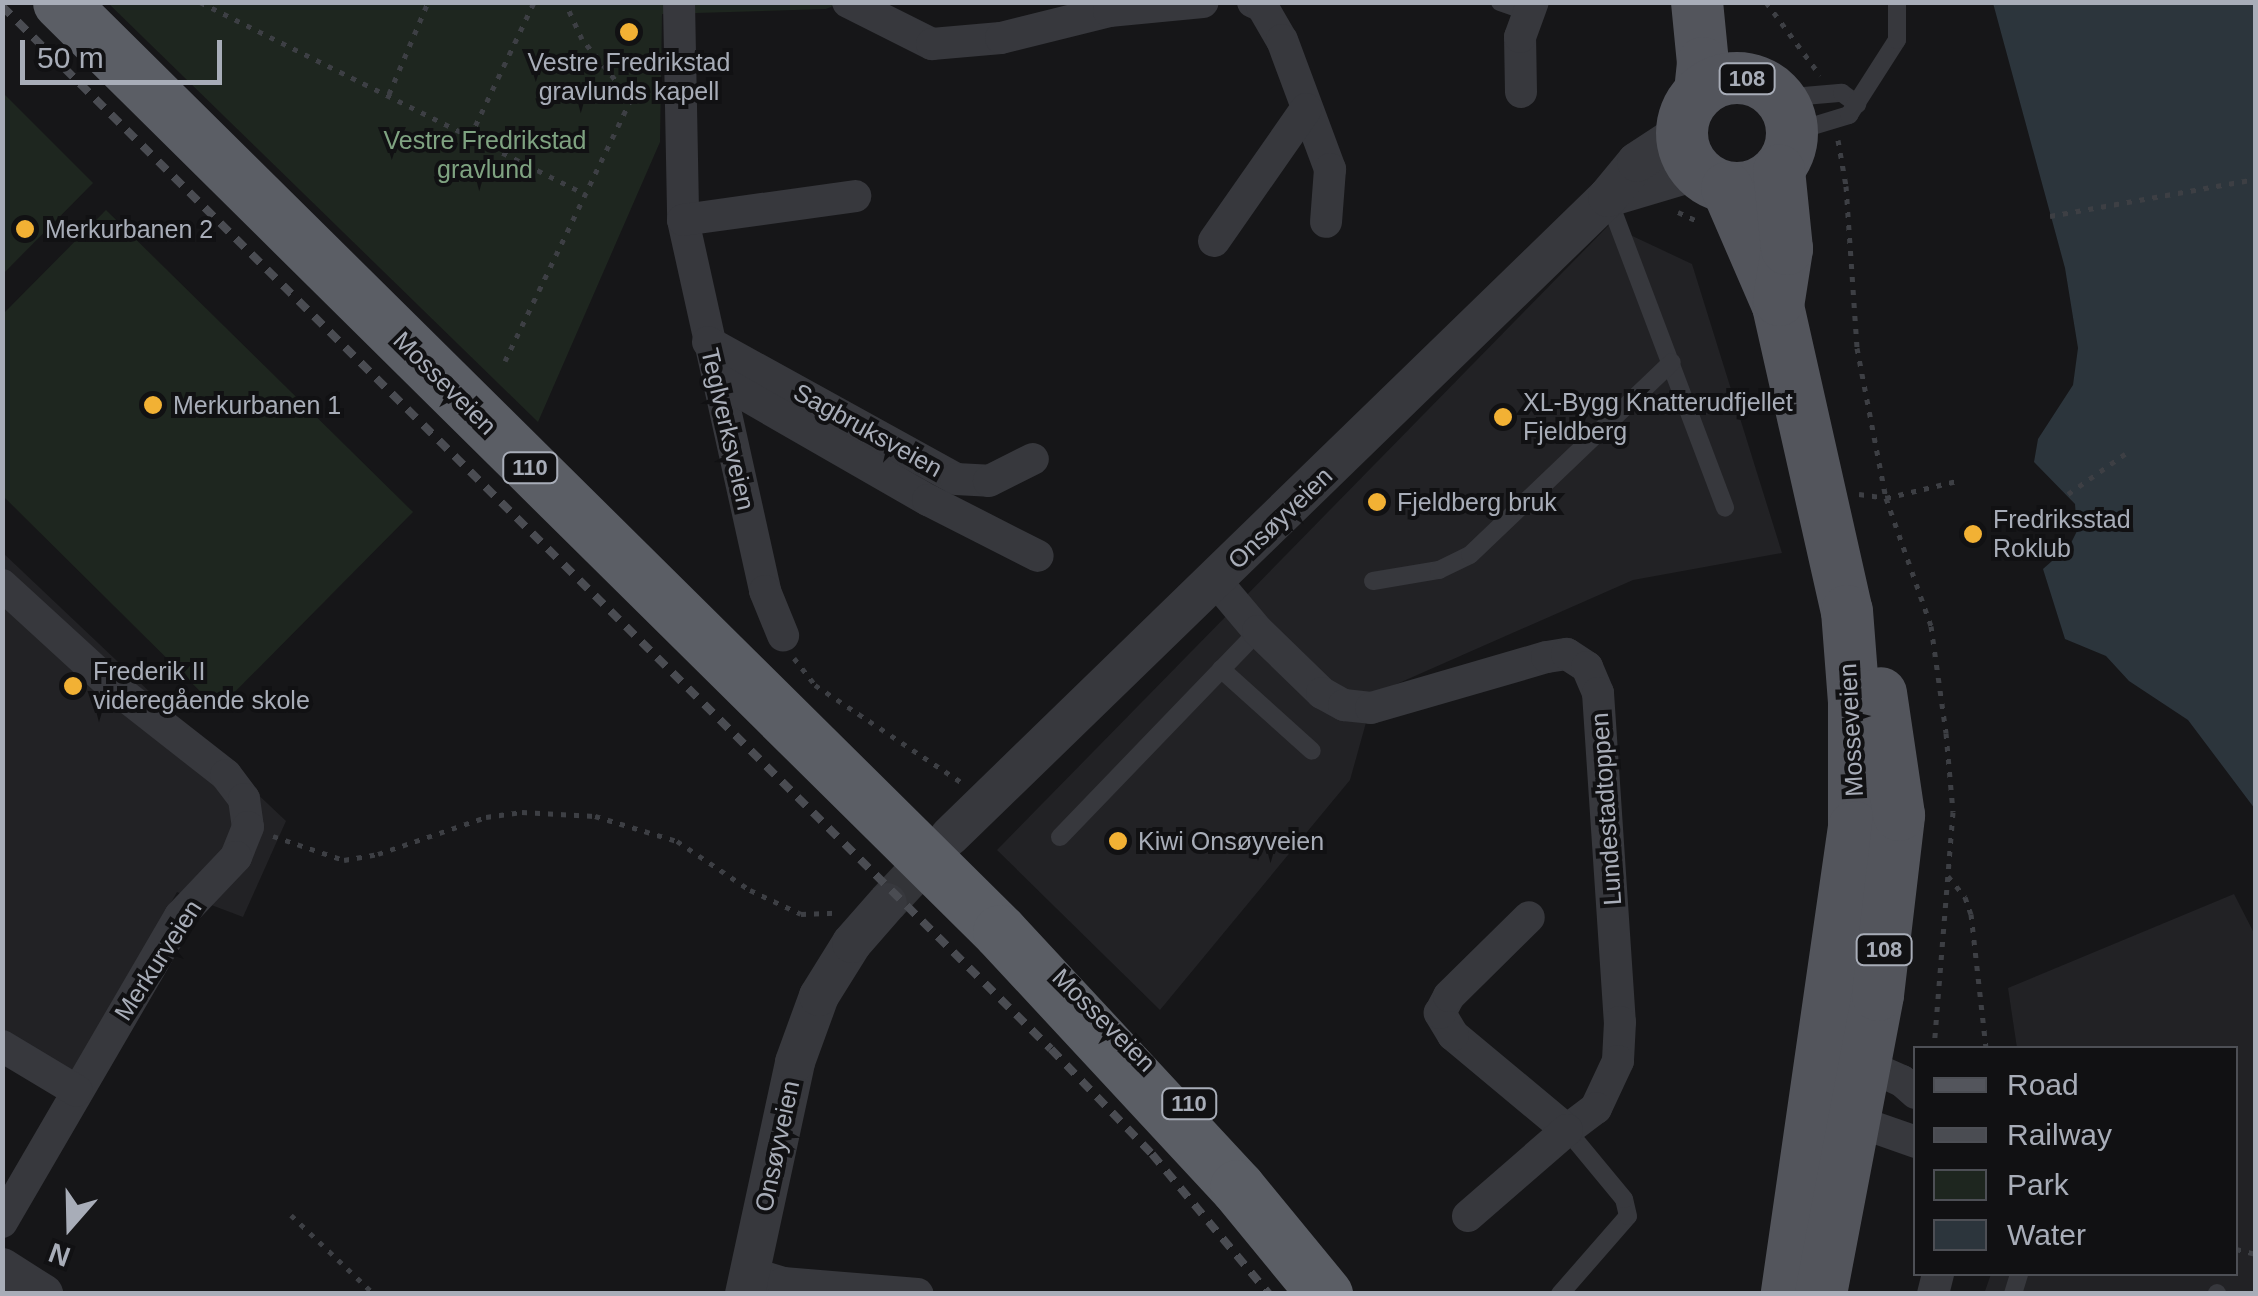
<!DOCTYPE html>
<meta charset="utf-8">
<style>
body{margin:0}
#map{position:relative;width:2258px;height:1296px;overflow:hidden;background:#161618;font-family:Helvetica,sans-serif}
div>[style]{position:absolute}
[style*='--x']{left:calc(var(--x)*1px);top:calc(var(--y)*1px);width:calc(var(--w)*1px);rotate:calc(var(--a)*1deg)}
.built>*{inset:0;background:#222225}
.green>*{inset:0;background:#1e261f}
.water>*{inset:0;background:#2c353c}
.tertiary-tunnel>*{height:40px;margin-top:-20px;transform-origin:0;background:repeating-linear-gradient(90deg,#333438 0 40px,transparent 0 60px)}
.path>*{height:5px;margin-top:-2.5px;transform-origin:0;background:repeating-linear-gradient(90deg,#3d3f44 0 5px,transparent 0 13px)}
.service>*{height:18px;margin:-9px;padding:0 9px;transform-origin:9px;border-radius:9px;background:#37383d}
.minor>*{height:32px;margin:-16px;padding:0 16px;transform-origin:16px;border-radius:16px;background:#37383d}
.tertiary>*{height:40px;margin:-20px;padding:0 20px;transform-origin:20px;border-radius:20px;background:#37383d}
.primary>*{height:52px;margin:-26px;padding:0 26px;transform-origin:26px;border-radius:26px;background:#53555c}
.primary>.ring{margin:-26px;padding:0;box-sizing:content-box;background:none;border:52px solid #53555c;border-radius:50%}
.trunk>*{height:55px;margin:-27.5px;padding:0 27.5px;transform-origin:27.5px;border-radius:27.5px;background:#5b5e65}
.rail>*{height:8px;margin-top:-4px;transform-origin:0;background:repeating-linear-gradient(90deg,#4a4c52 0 12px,transparent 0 22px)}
.dots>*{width:28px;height:28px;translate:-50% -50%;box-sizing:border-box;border:5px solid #111113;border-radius:50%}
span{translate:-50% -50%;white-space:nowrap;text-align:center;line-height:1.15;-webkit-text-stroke:8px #111113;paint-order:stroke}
.shield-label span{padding:2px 8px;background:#111113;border:2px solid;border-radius:8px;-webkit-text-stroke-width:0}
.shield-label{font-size:22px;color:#a8adb8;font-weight:700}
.poi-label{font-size:25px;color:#a8adb8}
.left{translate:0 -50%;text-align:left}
.park-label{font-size:25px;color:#7fa381}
.street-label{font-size:25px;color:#a8adb8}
.frame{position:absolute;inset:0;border:5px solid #a8adb8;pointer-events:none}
.legend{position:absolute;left:1913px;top:1046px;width:325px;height:230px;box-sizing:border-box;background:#111113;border:2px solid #4d4f55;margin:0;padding:12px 18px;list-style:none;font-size:30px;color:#a8adb8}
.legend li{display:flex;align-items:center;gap:20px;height:50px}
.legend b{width:50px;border:2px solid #4d4f55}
.north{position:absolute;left:20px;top:1176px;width:100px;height:100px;-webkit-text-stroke:8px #111113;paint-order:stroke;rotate:200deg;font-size:28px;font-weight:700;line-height:40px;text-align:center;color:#a8adb8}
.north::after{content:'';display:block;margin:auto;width:35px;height:45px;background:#a8adb8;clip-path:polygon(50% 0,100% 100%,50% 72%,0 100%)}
.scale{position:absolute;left:20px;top:40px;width:202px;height:45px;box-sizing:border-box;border:5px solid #a8adb8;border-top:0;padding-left:12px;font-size:30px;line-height:35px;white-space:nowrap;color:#a8adb8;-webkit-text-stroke:8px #111113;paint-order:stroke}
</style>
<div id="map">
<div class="built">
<div style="clip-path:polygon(1609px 225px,1692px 264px,1782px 553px,1633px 580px,1374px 694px,1350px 780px,1160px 1010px,997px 850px)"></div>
<div style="clip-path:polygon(2px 552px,286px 821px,243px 917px,177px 892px,72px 1077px,3px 1035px)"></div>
<div style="clip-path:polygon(2234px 894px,2255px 935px,2255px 1293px,1984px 1294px,1991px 1274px,2236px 1274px,2236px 1048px,2017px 1048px,2008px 988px)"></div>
</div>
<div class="green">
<div style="clip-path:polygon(108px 3px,840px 3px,826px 9px,662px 14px,660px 142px,538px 422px)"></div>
<div style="clip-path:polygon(3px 93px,93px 183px,3px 274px,2px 274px)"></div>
<div style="clip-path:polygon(106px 210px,413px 512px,218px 709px,3px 496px,3px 314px)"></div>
</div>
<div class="water">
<div style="clip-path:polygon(1993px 3px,2255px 3px,2255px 809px,2188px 720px,2129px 681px,2106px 656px,2065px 639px,2043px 569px,2070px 545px,2077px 531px,2075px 504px,2034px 462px,2038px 439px,2073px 385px,2078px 348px,2065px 268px)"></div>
</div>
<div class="tertiary-tunnel">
<div style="--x:887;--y:903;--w:86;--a:-46.9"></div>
</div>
<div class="path">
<div style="--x:200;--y:2;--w:430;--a:26.5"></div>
<div style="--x:1766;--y:2;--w:91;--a:53.5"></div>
<div style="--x:389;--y:94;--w:100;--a:-67"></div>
<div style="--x:470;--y:137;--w:149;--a:-64.6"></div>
<div style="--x:1838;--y:140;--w:47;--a:80.1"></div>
<div style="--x:1846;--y:186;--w:162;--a:86.1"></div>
<div style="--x:1857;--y:348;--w:153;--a:79.1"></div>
<div style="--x:1886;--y:498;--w:136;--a:70.6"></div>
<div style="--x:1931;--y:626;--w:108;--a:82"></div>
<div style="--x:1946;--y:733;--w:79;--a:84.9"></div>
<div style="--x:1953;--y:812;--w:237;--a:94.6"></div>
<div style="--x:1678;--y:212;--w:23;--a:25"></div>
<div style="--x:2050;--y:216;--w:209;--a:-10.2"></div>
<div style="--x:505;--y:361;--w:291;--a:-64.3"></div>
<div style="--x:631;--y:99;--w:77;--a:-129.2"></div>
<div style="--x:582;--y:39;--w:41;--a:-114.7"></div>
<div style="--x:1859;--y:494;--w:27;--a:8"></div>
<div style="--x:1886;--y:498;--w:77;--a:-13.5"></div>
<div style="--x:2068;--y:494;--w:70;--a:-35.1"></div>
<div style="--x:794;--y:658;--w:34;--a:52"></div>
<div style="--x:815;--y:685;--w:175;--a:33.6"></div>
<div style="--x:273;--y:836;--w:75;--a:18.7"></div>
<div style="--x:344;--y:860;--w:35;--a:-10"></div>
<div style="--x:378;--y:854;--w:114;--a:-18.9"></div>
<div style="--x:486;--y:817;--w:36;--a:-8"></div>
<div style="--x:522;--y:812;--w:73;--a:3.1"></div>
<div style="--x:595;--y:816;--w:86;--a:17"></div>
<div style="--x:677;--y:841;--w:88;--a:33.9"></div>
<div style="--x:750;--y:890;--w:56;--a:25.2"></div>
<div style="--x:801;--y:914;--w:35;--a:-2"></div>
<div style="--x:1948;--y:876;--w:27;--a:51"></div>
<div style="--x:1965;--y:897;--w:18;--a:71"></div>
<div style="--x:1971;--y:914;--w:135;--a:83.6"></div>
<div style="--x:291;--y:1215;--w:115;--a:43.6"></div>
<div style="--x:2236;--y:1249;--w:21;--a:14"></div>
</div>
<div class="service">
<div style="--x:1500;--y:2;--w:28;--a:19"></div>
<div style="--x:1774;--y:92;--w:30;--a:8"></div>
<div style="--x:1804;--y:96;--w:38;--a:-5"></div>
<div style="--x:1842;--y:93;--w:19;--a:36"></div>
<div style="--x:1793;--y:132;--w:59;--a:-16.9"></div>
<div style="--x:1849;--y:115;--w:89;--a:-57.4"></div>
<div style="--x:1897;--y:40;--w:38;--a:-90"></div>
<div style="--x:1608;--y:198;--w:331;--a:69.3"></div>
<div style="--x:1373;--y:581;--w:67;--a:-9.5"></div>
<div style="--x:1439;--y:570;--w:34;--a:-26"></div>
<div style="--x:1470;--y:555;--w:279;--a:-43.7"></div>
<div style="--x:1221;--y:669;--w:122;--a:42"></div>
<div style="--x:1060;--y:837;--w:286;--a:-46.1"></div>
<div style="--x:1560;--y:1294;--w:103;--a:-48.9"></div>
<div style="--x:1628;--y:1216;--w:17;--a:-103"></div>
<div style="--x:1624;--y:1199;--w:89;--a:-129.6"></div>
<div style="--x:2013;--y:1294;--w:21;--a:-73"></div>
<div style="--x:2217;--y:1294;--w:1;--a:-90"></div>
</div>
<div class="minor">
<div style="--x:679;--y:2;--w:218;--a:88.9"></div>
<div style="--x:683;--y:220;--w:380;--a:77.5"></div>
<div style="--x:765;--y:591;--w:48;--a:67.8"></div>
<div style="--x:848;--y:2;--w:94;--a:26.6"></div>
<div style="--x:932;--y:44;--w:69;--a:-5"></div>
<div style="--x:1001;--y:38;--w:111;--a:-14"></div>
<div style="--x:1109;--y:11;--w:94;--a:-5.5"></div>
<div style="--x:1253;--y:2;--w:10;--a:24"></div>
<div style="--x:1262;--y:6;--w:39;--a:60"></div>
<div style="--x:1282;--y:40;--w:138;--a:69.6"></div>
<div style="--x:1330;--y:169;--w:53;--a:94.3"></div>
<div style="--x:1521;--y:92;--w:55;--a:-91"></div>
<div style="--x:1520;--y:37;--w:37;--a:-70"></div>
<div style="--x:683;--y:220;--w:174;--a:-7.9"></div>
<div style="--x:1214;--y:241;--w:161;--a:-55.1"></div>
<div style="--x:708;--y:342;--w:283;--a:28.9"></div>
<div style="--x:956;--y:479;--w:33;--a:3"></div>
<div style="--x:989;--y:481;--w:49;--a:-26.6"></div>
<div style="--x:719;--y:380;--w:241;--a:29.9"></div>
<div style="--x:928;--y:500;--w:123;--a:27"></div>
<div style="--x:1215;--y:580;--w:67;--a:49.9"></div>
<div style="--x:1258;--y:631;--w:89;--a:44.1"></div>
<div style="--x:1322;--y:693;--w:25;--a:29"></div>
<div style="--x:1344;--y:705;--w:27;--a:6"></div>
<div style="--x:1371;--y:708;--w:183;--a:-16.2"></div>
<div style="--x:1547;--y:657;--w:20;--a:-9"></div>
<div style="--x:1567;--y:654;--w:24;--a:33"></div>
<div style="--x:1587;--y:667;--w:28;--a:67"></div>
<div style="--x:1598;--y:693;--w:330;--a:86.2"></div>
<div style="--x:1620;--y:1022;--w:39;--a:93"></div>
<div style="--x:1618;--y:1061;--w:52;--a:115.1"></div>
<div style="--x:1596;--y:1108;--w:36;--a:143"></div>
<div style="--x:1567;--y:1130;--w:148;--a:-140.2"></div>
<div style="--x:1453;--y:1035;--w:26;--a:-121"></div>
<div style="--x:1440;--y:1013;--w:19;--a:-62"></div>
<div style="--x:1449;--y:996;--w:112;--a:-44.6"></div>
<div style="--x:2;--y:585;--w:147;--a:42.5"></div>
<div style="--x:110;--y:684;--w:147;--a:38.1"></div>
<div style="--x:226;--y:775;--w:30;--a:53"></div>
<div style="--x:244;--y:799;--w:28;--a:82"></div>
<div style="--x:248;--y:827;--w:32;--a:112"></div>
<div style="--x:236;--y:857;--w:81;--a:133.5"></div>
<div style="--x:180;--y:916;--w:354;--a:120.2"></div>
<div style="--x:2;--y:1046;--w:87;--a:31"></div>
<div style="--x:1849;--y:1072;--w:18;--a:-22"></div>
<div style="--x:1866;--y:1065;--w:39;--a:24"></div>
<div style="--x:1902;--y:1081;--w:18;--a:41"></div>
<div style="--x:1843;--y:1110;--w:17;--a:40"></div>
<div style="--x:1856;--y:1121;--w:64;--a:19.3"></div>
<div style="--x:1468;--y:1216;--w:131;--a:-41"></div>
<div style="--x:751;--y:1273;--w:34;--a:17"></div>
<div style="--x:783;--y:1283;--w:135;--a:4.7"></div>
<div style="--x:1933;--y:1294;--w:21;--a:-76"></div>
</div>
<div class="tertiary">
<div style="--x:1608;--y:197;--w:92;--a:-16.5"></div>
<div style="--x:950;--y:836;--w:917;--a:-44.16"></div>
<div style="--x:1608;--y:197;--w:45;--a:-50.4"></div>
<div style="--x:1637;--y:162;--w:53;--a:-33.4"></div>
<div style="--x:2;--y:1268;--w:49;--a:32.4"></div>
<div style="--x:745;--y:1294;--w:237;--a:-77.8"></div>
<div style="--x:795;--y:1062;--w:70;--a:-70"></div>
<div style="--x:819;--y:996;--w:62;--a:-58.1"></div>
<div style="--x:852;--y:943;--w:53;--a:-48.8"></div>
</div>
<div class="primary">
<div style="--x:1697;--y:2;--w:61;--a:84.4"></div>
<div style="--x:1703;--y:63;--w:28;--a:96"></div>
<div class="ring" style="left:1682px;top:78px;width:58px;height:58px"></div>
<div style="--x:1727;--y:188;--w:129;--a:66.6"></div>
<div style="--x:1778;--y:306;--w:313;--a:77.3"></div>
<div style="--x:1847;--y:611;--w:92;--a:85.6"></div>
<div style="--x:1854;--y:703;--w:124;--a:90"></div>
<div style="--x:1854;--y:827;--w:472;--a:98.2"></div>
<div style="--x:1779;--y:300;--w:52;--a:-81.1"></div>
<div style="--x:1787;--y:249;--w:79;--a:-95.8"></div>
<div style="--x:1821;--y:1294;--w:304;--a:-79.2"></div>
<div style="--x:1878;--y:995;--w:181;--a:-83.3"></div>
<div style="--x:1899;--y:815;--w:123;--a:-98.4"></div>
</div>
<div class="trunk">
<div style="--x:60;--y:2;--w:1322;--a:44.69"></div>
<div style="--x:1000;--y:932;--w:348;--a:47.1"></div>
<div style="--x:1237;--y:1187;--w:139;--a:50.6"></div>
</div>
<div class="rail">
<div style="--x:2;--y:6;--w:1479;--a:44.84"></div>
<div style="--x:1051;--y:1049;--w:146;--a:46.1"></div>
<div style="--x:1152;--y:1154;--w:182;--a:50.1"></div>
</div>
<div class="dots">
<div style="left:629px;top:32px;background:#f2b134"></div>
<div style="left:25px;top:229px;background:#f2b134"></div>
<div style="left:153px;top:405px;background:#f2b134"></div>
<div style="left:1503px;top:417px;background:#f2b134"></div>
<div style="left:1377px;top:502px;background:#f2b134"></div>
<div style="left:1973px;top:534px;background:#f2b134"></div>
<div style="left:73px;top:686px;background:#f2b134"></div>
<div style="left:1118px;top:841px;background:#f2b134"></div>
</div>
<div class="shield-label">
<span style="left:1747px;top:79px">108</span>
<span style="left:530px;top:468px">110</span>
<span style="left:1884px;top:950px">108</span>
<span style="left:1189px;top:1104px">110</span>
</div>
<div class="poi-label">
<span style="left:629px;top:77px">Vestre Fredrikstad<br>gravlunds kapell</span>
<span class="left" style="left:45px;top:229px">Merkurbanen 2</span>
<span class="left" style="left:1523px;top:417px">XL-Bygg Knatterudfjellet<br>Fjeldberg</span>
<span class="left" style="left:173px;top:405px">Merkurbanen 1</span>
<span class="left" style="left:1397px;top:502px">Fjeldberg bruk</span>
<span class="left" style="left:1993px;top:534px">Fredriksstad<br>Roklub</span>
<span class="left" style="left:93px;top:686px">Frederik II<br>videregående skole</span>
<span class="left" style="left:1138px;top:841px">Kiwi Onsøyveien</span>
</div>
<div class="park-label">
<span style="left:485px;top:155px">Vestre Fredrikstad<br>gravlund</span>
</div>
<div class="street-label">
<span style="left:445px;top:383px;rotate:45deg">Mosseveien</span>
<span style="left:728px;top:429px;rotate:77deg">Teglverksveien</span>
<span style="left:868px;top:430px;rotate:29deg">Sagbruksveien</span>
<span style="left:1280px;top:518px;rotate:-44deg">Onsøyveien</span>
<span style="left:1851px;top:730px;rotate:-93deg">Mosseveien</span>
<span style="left:1606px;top:809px;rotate:-94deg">Lundestadtoppen</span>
<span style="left:158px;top:960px;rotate:-57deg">Merkurveien</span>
<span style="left:1104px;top:1020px;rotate:45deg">Mosseveien</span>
<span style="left:777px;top:1146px;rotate:-78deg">Onsøyveien</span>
</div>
<div class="frame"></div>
<ul class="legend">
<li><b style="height:12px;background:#53555c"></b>Road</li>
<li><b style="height:12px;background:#4a4c52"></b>Railway</li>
<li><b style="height:28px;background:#1e261f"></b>Park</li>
<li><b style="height:28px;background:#2c353c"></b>Water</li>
</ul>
<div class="north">N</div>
<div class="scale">50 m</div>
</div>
